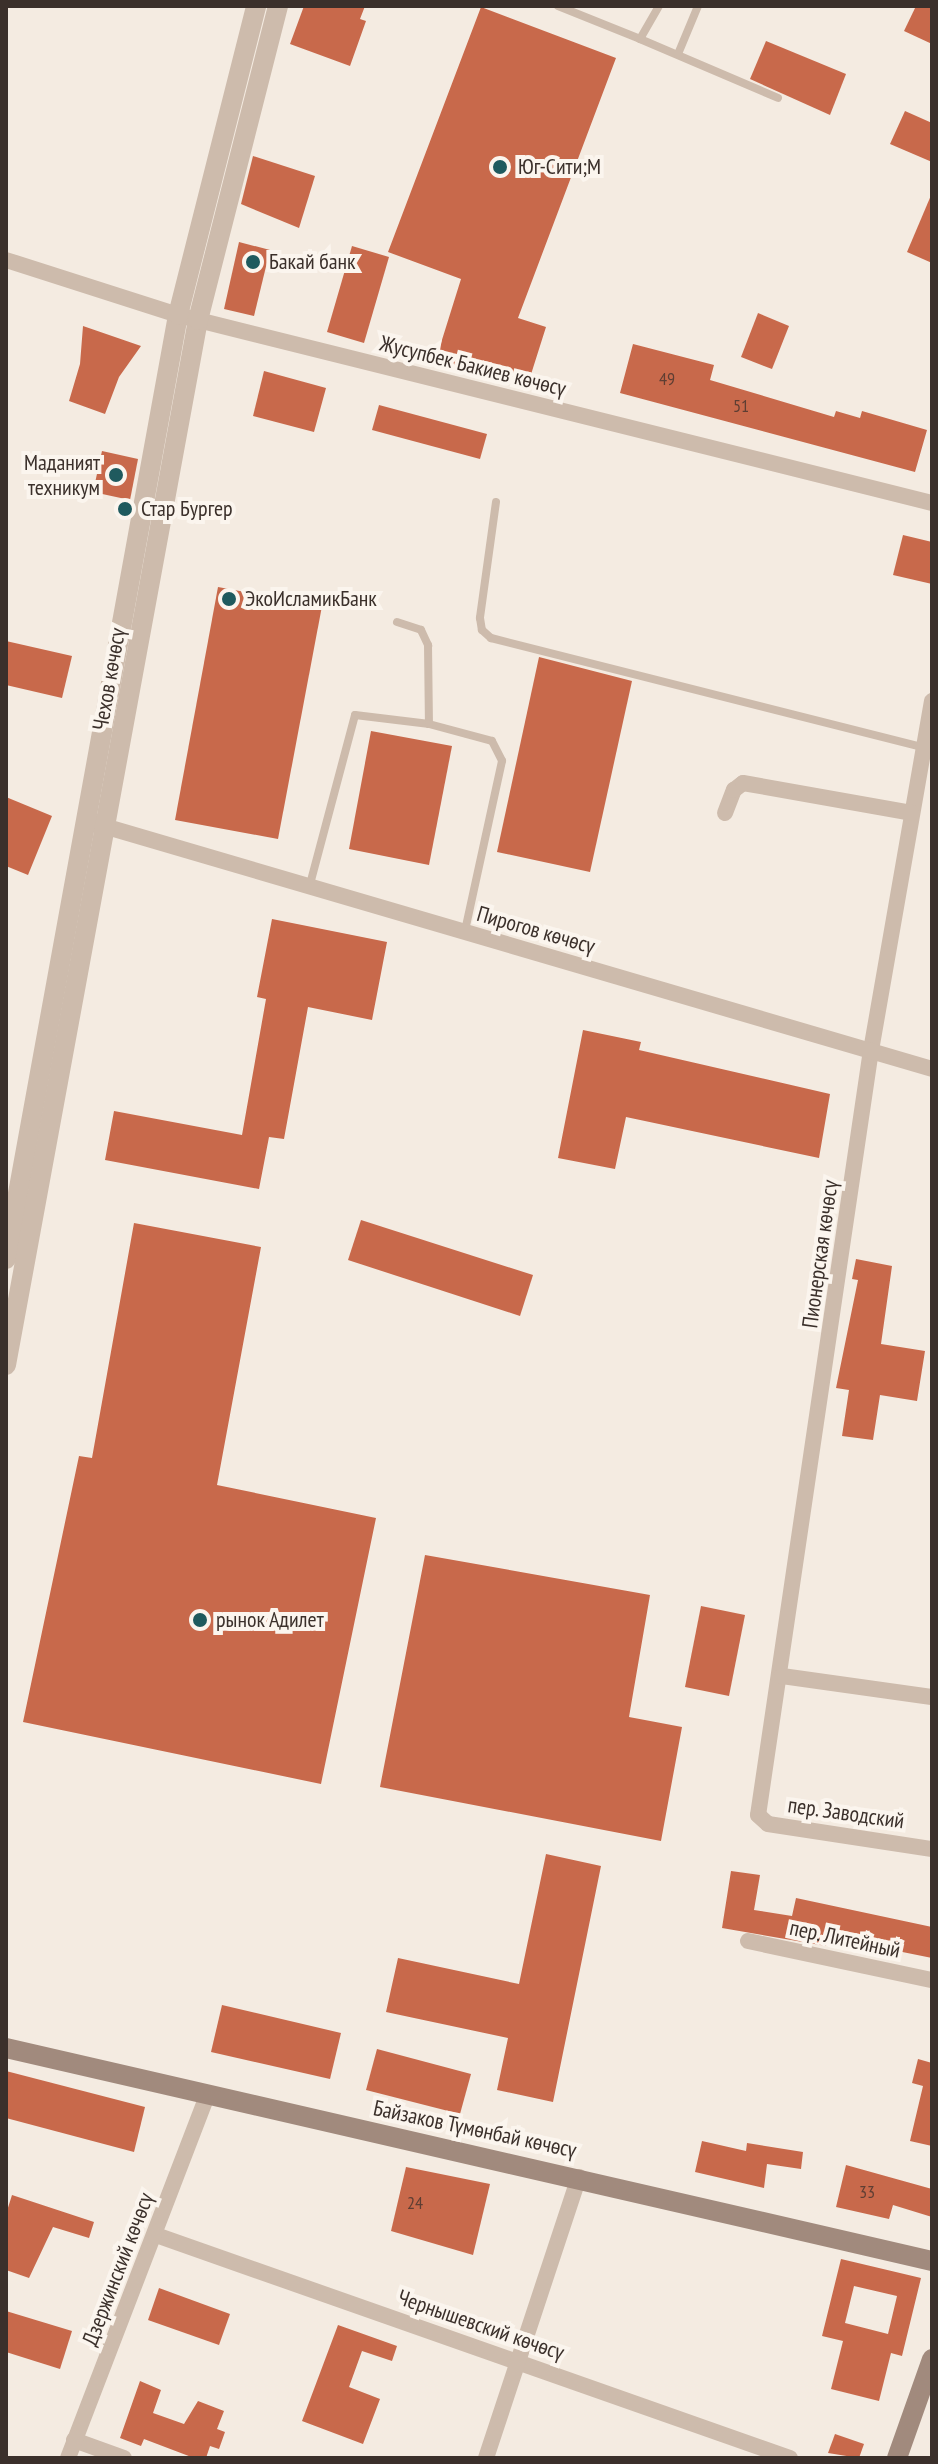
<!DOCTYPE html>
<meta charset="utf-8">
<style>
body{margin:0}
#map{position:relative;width:938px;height:2464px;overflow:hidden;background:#f4ebe1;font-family:"PT Sans Narrow",sans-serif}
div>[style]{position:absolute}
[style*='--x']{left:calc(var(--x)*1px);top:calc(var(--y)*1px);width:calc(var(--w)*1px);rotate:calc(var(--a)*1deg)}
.building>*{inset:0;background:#c8694b}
.service>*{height:8px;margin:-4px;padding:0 4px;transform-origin:4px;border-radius:4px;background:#cdbbac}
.minor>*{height:16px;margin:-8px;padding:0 8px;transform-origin:8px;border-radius:8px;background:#cdbbac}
.tertiary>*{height:20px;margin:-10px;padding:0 10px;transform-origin:10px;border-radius:10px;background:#cdbbac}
.secondary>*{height:20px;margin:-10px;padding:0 10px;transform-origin:10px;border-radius:10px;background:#a18a7d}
.dots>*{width:22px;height:22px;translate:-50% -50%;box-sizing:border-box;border:4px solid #fbf5ee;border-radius:50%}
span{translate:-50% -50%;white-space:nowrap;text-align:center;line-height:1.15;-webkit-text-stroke:8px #fbf5ee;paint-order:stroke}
.number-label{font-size:18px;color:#5e3e33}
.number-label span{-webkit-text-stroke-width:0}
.poi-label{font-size:22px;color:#3b302b}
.left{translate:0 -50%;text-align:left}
.right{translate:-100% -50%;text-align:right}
.street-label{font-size:22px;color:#3b302b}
.frame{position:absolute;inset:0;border:8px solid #3b302b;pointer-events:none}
</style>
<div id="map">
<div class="building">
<div style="clip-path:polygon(304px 6px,365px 6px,360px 19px,366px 21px,350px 66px,290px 44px)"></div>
<div style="clip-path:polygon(916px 6px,932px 6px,932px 44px,904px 31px)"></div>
<div style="clip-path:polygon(481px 7px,616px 58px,518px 318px,546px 327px,527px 387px,436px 359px,461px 279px,388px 252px)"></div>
<div style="clip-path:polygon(766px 41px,846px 74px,830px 115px,750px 79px)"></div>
<div style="clip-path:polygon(905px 111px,932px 123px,932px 162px,890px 144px)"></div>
<div style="clip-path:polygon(253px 156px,315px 176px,299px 228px,241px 204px)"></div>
<div style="clip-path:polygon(932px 193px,932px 263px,907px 252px)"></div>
<div style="clip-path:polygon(239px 242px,270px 250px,254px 316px,224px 309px)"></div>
<div style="clip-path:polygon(352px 246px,389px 257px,364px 343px,327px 332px)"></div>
<div style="clip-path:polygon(758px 313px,789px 326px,772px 369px,741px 357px)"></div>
<div style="clip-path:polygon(83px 326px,141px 346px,119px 377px,105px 414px,69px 401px,80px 364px)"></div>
<div style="clip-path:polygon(633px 344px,714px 365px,710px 380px,834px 417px,836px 411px,860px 418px,862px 411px,927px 430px,915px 472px,620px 393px)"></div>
<div style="clip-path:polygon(264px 371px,326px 388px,314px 432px,253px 416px)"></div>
<div style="clip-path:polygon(379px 405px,487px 434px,480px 459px,372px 430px)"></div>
<div style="clip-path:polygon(102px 451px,138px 459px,130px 500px,93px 492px)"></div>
<div style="clip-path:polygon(903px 535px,932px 542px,932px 584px,893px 575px)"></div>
<div style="clip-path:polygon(218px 587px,322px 606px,278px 839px,175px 820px)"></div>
<div style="clip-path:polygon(6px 641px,72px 656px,62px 698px,6px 685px)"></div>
<div style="clip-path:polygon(539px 657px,632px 681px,590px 872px,497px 852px)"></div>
<div style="clip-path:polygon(371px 731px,452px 746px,429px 865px,349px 849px)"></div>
<div style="clip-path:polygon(6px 797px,52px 816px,28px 875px,6px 866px)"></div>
<div style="clip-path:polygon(272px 919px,387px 942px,372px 1020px,308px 1007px,284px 1139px,269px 1137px,259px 1189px,105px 1160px,114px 1111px,242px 1135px,266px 999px,257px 997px)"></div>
<div style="clip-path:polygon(583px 1030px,641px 1042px,639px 1050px,830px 1094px,819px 1158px,626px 1117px,615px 1169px,558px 1158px)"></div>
<div style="clip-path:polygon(361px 1220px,533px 1275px,520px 1316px,348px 1260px)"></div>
<div style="clip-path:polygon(134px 1223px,261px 1247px,217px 1485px,376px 1518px,321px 1784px,23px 1722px,79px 1456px,92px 1458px)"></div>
<div style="clip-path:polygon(856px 1259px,892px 1266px,881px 1344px,925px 1351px,917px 1401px,880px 1395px,873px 1440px,842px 1436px,849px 1390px,836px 1388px,858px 1280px,852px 1279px)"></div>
<div style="clip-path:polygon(425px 1555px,650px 1595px,629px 1717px,682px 1727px,661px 1841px,380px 1787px)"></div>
<div style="clip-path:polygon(701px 1606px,745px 1615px,729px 1696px,685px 1687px)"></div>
<div style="clip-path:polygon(546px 1854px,601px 1866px,553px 2102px,497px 2090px,508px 2038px,386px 2012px,398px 1958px,519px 1984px)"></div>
<div style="clip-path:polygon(731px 1871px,760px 1875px,754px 1910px,792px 1916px,796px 1898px,932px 1927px,932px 1958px,863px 1944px,861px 1952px,722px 1928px)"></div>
<div style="clip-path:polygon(222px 2005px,341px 2033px,330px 2079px,211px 2052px)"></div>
<div style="clip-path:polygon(377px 2049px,471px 2074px,460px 2114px,366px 2090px)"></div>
<div style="clip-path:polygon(918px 2059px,932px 2063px,932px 2146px,910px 2141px,923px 2086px,912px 2083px)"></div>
<div style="clip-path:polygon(6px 2071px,145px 2107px,134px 2152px,6px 2118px)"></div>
<div style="clip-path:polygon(702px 2141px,746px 2151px,747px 2143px,803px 2152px,801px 2169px,767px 2164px,764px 2188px,695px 2172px)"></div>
<div style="clip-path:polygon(846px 2165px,932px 2189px,932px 2217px,893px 2205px,889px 2219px,836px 2207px)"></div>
<div style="clip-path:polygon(406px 2167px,490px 2184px,473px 2255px,391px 2231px)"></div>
<div style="clip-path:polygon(12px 2195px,94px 2222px,89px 2238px,53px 2227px,29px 2278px,6px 2270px,6px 2214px)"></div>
<div style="clip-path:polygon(evenodd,841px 2259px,921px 2278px,902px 2356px,891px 2353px,879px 2401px,831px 2389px,843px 2341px,822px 2336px,841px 2259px,854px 2286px,897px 2296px,888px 2334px,845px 2323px,854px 2286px)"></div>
<div style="clip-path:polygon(159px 2288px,230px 2314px,219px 2345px,148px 2320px)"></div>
<div style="clip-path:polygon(6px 2311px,72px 2331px,60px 2369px,6px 2352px)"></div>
<div style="clip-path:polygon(338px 2325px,397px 2346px,392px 2361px,362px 2351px,349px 2387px,380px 2399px,363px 2444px,302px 2421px)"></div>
<div style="clip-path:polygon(140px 2381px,161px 2390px,153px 2413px,184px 2424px,198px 2401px,224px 2411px,217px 2429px,225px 2432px,219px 2449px,210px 2446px,206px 2458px,194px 2458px,144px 2439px,141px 2446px,120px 2438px)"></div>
<div style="clip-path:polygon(835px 2434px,864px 2444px,859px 2458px,828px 2453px)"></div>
</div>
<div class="service">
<div style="--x:558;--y:6;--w:88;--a:21.9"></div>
<div style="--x:640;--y:39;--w:38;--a:-60"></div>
<div style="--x:640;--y:39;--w:150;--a:23.1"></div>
<div style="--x:678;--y:54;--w:52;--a:-67.4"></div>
<div style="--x:496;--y:502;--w:117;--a:97.9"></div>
<div style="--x:480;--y:618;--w:12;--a:81"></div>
<div style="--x:482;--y:630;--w:12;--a:42"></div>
<div style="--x:491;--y:638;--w:446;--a:14.2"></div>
<div style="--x:397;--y:622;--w:25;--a:18"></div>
<div style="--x:421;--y:630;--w:17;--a:65"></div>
<div style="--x:428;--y:645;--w:79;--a:89.3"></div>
<div style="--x:309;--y:888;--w:179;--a:-75.1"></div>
<div style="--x:355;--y:715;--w:75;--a:6.9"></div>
<div style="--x:429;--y:724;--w:65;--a:15.1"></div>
<div style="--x:492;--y:741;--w:22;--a:63"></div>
<div style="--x:502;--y:761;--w:174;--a:102.3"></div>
</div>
<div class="minor">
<div style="--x:6;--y:260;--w:181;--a:17.7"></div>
<div style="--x:178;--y:315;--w:777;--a:14"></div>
<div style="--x:932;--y:701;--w:354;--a:99.9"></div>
<div style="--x:871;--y:1050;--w:773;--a:98.4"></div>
<div style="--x:758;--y:1815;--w:13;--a:42"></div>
<div style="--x:768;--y:1824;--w:166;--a:8.7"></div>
<div style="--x:725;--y:813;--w:25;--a:-69"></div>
<div style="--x:734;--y:790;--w:11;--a:-38"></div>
<div style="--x:743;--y:783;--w:171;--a:10.1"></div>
<div style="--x:97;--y:824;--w:870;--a:16.35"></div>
<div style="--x:782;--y:1676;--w:151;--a:8"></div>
<div style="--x:748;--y:1941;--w:188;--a:12"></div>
<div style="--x:156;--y:2235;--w:672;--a:19.38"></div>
<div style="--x:74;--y:2440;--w:53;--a:19.8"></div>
<div style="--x:68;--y:2458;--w:389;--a:-69"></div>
<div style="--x:486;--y:2458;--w:296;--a:-71.7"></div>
</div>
<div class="tertiary">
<div style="--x:6;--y:1259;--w:960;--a:-79.67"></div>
<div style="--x:178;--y:315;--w:319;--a:-75.8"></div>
<div style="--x:6;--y:1365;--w:1062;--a:-79.59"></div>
<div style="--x:198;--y:320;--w:324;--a:-75.7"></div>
</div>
<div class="secondary">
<div style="--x:6;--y:2048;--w:950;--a:12.95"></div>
<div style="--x:897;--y:2458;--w:105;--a:-70.5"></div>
</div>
<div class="dots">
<div style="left:500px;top:167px;background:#1f5a5e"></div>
<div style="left:253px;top:262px;background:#1f5a5e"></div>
<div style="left:116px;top:475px;background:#1f5a5e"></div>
<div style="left:125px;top:509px;background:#1f5a5e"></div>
<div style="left:229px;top:599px;background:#1f5a5e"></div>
<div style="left:200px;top:1620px;background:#1f5a5e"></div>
</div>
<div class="number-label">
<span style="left:667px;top:379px">49</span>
<span style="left:741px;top:406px">51</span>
<span style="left:867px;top:2192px">33</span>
<span style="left:415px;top:2203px">24</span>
</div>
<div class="poi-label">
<span class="left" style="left:518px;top:167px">Юг-Сити;M</span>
<span class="left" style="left:269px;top:262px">Бакай банк</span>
<span class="right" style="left:100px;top:475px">Маданият<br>техникум</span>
<span class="left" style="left:141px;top:509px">Стар Бургер</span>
<span class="left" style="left:245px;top:599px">ЭкоИсламикБанк</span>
<span class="left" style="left:216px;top:1620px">рынок Адилет</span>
</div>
<div class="street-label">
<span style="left:473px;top:366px;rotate:14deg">Жусупбек Бакиев көчөсү</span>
<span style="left:109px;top:679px;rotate:-80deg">Чехов көчөсү</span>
<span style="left:536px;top:930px;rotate:16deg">Пирогов көчөсү</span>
<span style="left:820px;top:1254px;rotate:-82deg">Пионерская көчөсү</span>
<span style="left:846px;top:1813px;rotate:8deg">пер. Заводский</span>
<span style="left:845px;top:1939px;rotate:12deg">пер. Литейный</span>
<span style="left:475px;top:2129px;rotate:12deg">Байзаков Түмөнбай көчөсү</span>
<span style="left:118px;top:2269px;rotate:-69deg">Дзержинский көчөсү</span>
<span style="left:481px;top:2325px;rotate:19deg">Чернышевский көчөсү</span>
</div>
<div class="frame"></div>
</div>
